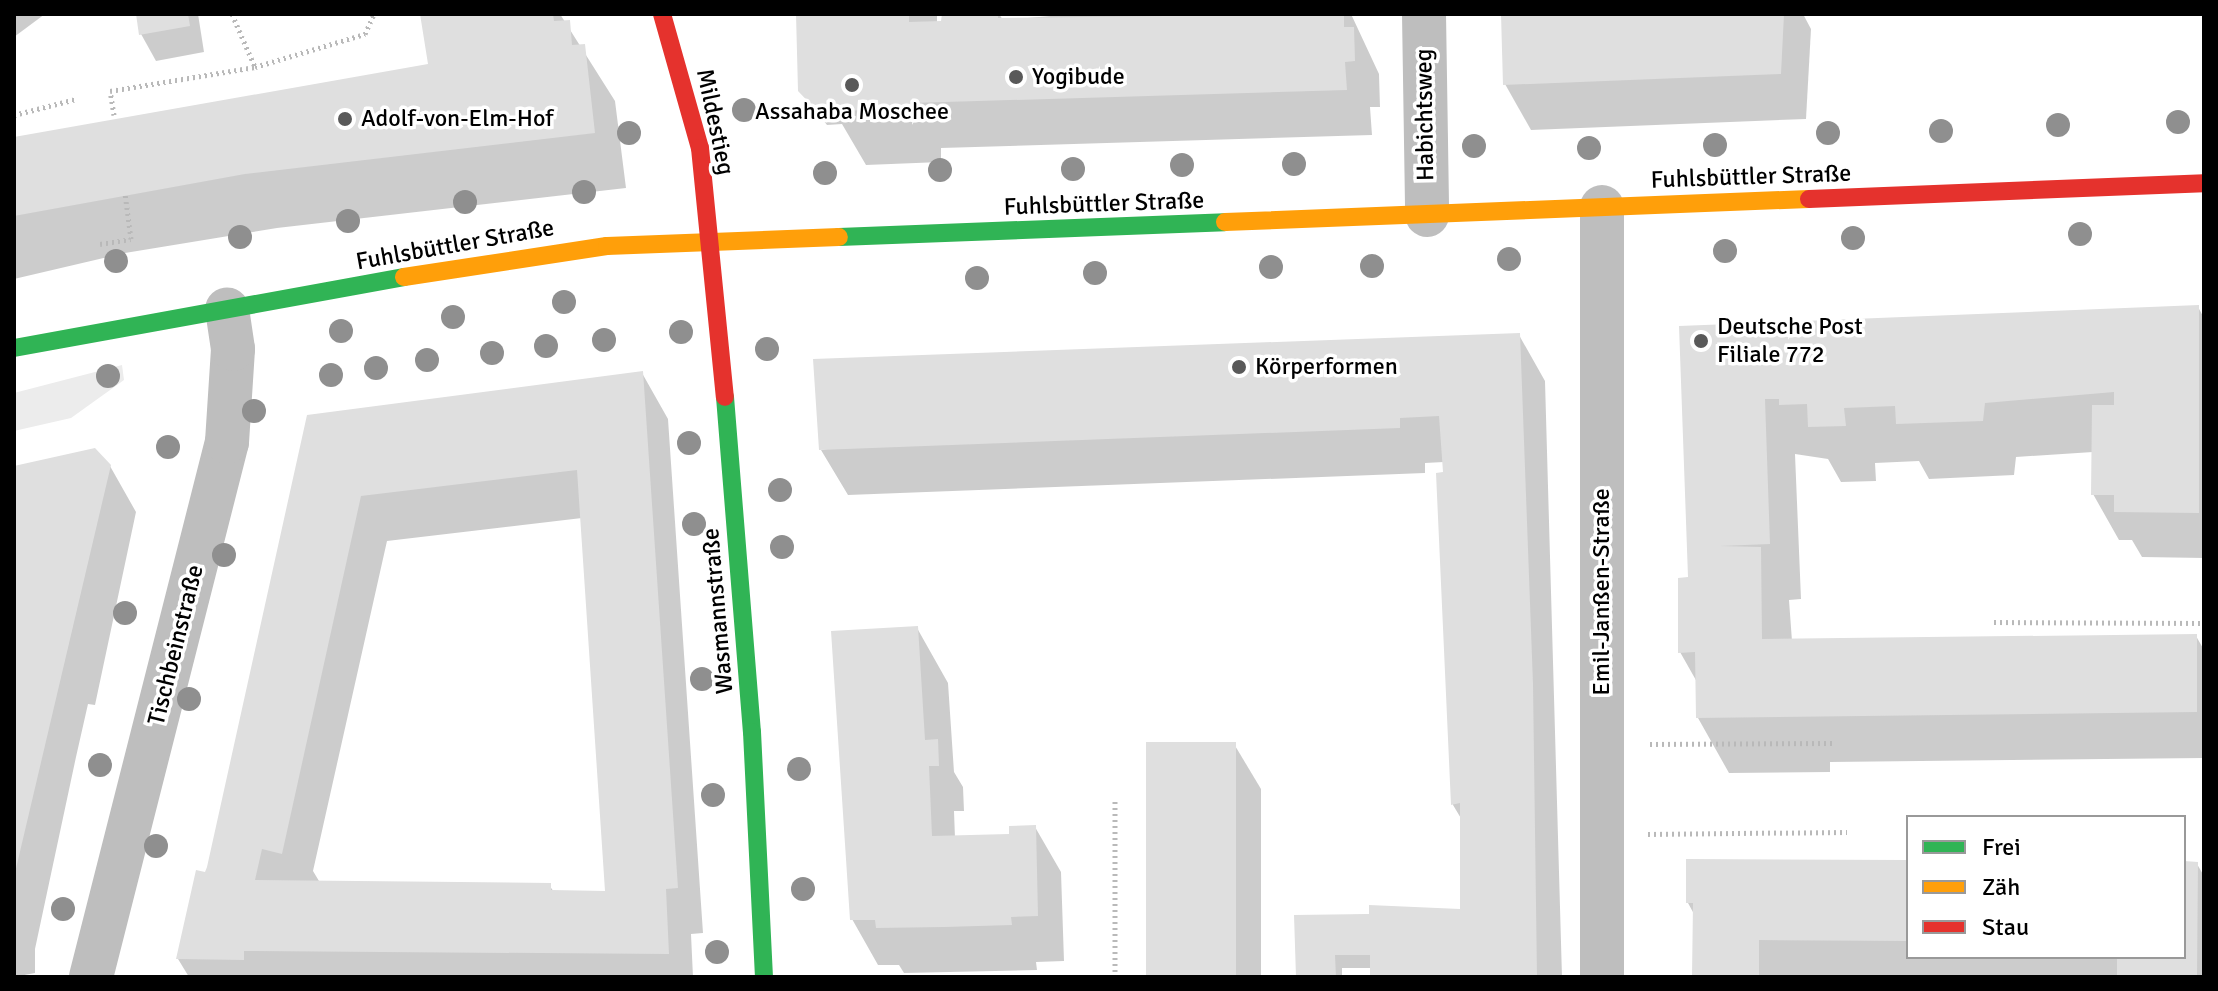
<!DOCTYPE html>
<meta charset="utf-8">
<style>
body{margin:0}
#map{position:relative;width:2218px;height:991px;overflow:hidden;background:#fff;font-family:Signika,sans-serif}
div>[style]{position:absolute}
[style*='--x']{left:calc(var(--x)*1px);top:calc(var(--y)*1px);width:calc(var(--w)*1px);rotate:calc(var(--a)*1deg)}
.green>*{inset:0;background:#ececec}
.shadow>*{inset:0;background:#0003}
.building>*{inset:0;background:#dfdfdf}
.path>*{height:5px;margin-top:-2.5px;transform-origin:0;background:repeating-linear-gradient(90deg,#b9b9b9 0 2px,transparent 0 6px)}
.street>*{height:44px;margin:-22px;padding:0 22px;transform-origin:22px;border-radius:22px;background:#bebebe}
.fast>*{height:18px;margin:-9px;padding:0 9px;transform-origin:9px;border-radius:9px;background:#30b455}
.slow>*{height:18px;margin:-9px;padding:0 9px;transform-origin:9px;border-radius:9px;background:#ff9f0a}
.jam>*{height:18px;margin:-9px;padding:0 9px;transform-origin:9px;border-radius:9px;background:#e5322d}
.trees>*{width:24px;height:24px;margin:-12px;border-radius:50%;background:#8f8f8f}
.dots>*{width:22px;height:22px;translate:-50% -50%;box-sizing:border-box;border:4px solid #fff;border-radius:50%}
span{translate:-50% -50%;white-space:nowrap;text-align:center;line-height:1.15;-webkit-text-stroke:7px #fff;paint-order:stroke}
.poi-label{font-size:24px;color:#000}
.left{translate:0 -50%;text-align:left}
.street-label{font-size:24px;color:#000}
.frame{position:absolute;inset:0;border:16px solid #000;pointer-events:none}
.legend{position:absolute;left:1906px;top:815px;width:280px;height:144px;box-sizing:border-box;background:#fff;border:2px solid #999;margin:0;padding:10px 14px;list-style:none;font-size:24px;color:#000}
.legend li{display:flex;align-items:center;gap:16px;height:40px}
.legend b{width:40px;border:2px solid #999}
</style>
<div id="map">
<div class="green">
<div style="clip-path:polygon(122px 365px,124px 380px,71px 418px,14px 431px,14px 393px)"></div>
</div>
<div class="shadow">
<div style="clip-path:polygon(14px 14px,45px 14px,14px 37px)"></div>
<div style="clip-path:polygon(138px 14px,198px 14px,204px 52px,156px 61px,141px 34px)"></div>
<div style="clip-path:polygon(422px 14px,560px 14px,615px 101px,626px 188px,277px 228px,125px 253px,14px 279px,14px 138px,430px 65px)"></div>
<div style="clip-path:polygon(798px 14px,937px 14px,937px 23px,943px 23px,944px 14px,999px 14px,1003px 20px,1074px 14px,1351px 14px,1379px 74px,1380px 107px,1370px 107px,1372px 135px,941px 148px,941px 162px,866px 165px,842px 124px,827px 125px,800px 90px)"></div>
<div style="clip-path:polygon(1503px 14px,1803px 14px,1811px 29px,1806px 119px,1531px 130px,1505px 84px)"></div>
<div style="clip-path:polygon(2198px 307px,2204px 318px,2204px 558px,2142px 557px,2132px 540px,2119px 540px,2093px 494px,2093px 452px,2016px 457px,2014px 475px,1929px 479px,1919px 461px,1875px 463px,1876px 481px,1841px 482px,1828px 459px,1795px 454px,1801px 599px,1789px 600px,1792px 641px,2196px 636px,2204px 650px,2204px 758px,1830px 762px,1830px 772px,1729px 773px,1698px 718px,1697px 682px,1680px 652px,1690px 579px,1681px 328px)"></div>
<div style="clip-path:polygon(1519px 335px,1545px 381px,1562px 977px,1372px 977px,1372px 968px,1342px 968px,1342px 977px,1298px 977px,1296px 917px,1462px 911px,1462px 820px,1453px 805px,1438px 474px,1445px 474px,1444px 462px,1425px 463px,1425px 473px,848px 495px,821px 450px)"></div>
<div style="clip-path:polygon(evenodd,642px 373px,668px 419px,703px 933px,691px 934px,693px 977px,189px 977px,178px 959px,198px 872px,207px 874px,308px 417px,642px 373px,582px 518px,607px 893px,554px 892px,549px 885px,319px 881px,313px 871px,387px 541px,582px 518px)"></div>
<div style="clip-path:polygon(110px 466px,136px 512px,95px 705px,88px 704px,76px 757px,35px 949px,35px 973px,14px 977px,14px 469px)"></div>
<div style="clip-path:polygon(917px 628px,948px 683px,954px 772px,963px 787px,964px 811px,954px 811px,955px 838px,1011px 835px,1035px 827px,1061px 872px,1064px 961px,1036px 962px,1037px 970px,904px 973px,899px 965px,878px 965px,852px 919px)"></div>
<div style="clip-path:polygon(1234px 744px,1261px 789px,1261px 977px,1148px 977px)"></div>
<div style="clip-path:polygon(1908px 862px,1908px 957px,2184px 957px,2184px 863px,2197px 864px,2204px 876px,2204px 977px,1694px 975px,1694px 914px,1688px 903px)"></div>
</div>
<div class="building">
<div style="clip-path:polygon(136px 14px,188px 14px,190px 26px,139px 35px)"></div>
<div style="clip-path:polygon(420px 14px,553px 14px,554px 21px,570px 20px,572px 45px,585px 44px,595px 133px,245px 174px,14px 216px,14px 137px,428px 64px)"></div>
<div style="clip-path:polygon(796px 14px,909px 14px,909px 22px,941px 21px,942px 14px,998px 14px,998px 18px,1344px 14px,1344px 27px,1354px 27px,1355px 61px,1345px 62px,1347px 90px,912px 103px,911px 108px,818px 112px,798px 91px)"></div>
<div style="clip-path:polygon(1501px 14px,1784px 14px,1781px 74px,1503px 85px)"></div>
<div style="clip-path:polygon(2199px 305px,2199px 513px,2114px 512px,2114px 495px,2091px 495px,2092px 405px,2114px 405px,2114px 392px,1985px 403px,1983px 421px,1896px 424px,1895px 406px,1844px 408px,1846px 426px,1808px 427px,1807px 404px,1779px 405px,1779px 399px,1765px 399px,1770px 544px,1720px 546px,1761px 547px,1762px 639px,2197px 634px,2197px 712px,1696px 718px,1695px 652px,1678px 653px,1678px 578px,1688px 577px,1679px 326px)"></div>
<div style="clip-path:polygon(1520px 333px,1533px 684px,1537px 977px,1370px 977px,1370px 955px,1335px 955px,1336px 977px,1296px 977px,1294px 915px,1369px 914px,1369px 905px,1460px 909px,1460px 803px,1451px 805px,1436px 473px,1443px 472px,1439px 416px,1400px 418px,1400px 428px,819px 450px,813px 359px)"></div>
<div style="clip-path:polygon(evenodd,643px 371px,678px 888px,666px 889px,669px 954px,244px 951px,244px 960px,176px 959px,196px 870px,205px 872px,207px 867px,307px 415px,643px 371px,577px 470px,605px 891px,551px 890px,551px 883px,255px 880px,262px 849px,282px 854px,361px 496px,577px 470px)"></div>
<div style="clip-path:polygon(95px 448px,111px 465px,14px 877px,14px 466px)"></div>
<div style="clip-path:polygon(918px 626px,925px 740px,938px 739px,939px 766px,929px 766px,932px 836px,1009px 834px,1009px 826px,1036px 825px,1038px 916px,1011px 917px,1012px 925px,944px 927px,876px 928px,875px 920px,850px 920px,831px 631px)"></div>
<div style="clip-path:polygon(1146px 742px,1236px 742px,1236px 977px,1146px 977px)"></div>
<div style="clip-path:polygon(1686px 859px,1908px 860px,1908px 941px,1759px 940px,1759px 977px,1692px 976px,1693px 903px,1686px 903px)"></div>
<div style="clip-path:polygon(2184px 861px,2198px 862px,2197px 977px,2117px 977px,2117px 957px,2184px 957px)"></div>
</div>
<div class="path">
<div style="--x:232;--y:14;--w:58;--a:66.5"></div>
<div style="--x:14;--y:115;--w:64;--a:-14.5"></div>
<div style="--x:114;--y:115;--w:24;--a:-99"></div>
<div style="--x:110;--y:91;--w:147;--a:-9.4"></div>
<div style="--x:255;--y:67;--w:115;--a:-16.7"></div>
<div style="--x:365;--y:34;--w:22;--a:-66"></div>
<div style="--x:100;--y:244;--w:31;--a:-9"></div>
<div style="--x:131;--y:239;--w:46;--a:-97.4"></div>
<div style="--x:1994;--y:622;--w:210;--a:0.3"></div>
<div style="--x:1650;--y:744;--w:183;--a:-0.3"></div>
<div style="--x:1648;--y:834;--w:199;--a:-0.6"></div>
<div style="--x:1115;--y:977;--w:176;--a:-90"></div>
</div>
<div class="street">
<div style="--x:1424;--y:14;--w:201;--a:89.1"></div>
<div style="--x:1602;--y:207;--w:770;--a:90"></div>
<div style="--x:91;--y:977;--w:552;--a:-75.74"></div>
<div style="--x:227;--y:442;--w:93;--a:-86.3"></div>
<div style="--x:233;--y:349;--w:40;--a:-98.5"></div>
</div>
<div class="fast">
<div style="--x:839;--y:237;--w:386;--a:-2.2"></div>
<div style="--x:14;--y:348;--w:396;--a:-10.3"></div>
<div style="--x:725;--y:397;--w:336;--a:85.4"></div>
<div style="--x:752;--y:732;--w:245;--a:87.2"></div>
</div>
<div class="slow">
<div style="--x:1225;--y:222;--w:584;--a:-2.26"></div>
<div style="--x:404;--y:277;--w:205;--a:-8.7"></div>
<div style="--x:607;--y:246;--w:232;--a:-2.2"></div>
</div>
<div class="jam">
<div style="--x:662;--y:14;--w:139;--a:74.2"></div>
<div style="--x:700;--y:148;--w:250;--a:84.3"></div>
<div style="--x:1809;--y:199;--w:395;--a:-2.3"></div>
</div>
<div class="trees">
<div style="left:744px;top:110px"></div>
<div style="left:2178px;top:122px"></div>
<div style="left:2058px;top:125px"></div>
<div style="left:1941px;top:131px"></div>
<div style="left:629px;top:133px"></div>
<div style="left:1828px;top:133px"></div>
<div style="left:1715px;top:145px"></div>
<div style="left:1474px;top:146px"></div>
<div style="left:1589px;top:148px"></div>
<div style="left:1294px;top:164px"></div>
<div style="left:1182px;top:165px"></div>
<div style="left:1073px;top:169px"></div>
<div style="left:940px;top:170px"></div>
<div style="left:825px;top:173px"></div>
<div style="left:584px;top:192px"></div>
<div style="left:465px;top:202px"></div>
<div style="left:348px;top:221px"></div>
<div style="left:2080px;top:234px"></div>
<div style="left:240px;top:237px"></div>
<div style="left:1853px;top:238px"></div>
<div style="left:1725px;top:251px"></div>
<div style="left:1509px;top:259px"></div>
<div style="left:116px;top:261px"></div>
<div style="left:1372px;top:266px"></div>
<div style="left:1271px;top:267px"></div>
<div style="left:1095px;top:273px"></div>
<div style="left:977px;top:278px"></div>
<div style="left:564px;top:302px"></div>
<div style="left:453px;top:317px"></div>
<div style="left:341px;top:331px"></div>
<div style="left:681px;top:332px"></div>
<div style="left:604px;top:340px"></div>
<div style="left:546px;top:346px"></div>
<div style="left:767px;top:349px"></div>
<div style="left:492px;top:353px"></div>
<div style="left:427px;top:360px"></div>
<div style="left:376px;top:368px"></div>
<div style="left:331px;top:375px"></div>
<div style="left:108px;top:376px"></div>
<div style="left:254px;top:411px"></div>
<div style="left:689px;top:443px"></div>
<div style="left:168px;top:447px"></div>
<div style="left:780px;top:490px"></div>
<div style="left:694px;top:524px"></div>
<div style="left:782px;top:547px"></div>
<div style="left:224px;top:555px"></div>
<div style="left:125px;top:613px"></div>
<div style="left:702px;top:679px"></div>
<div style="left:189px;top:699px"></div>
<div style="left:100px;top:765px"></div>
<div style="left:799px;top:769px"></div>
<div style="left:713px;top:795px"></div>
<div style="left:156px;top:846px"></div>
<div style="left:803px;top:889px"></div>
<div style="left:63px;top:909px"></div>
<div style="left:717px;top:952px"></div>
</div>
<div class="dots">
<div style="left:1016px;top:77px;background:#595959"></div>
<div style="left:852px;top:85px;background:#595959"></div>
<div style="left:345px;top:119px;background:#595959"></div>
<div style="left:1701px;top:341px;background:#595959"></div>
<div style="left:1239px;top:367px;background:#595959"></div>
</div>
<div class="poi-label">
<span class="left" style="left:1032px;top:77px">Yogibude</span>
<span style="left:852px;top:112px">Assahaba Moschee</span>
<span class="left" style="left:361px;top:119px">Adolf-von-Elm-Hof</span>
<span class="left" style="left:1717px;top:341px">Deutsche Post<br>Filiale 772</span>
<span class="left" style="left:1255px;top:367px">Körperformen</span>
</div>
<div class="street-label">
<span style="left:1425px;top:115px;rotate:-91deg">Habichtsweg</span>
<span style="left:715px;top:122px;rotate:78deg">Mildestieg</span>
<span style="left:1751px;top:177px;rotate:-2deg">Fuhlsbüttler Straße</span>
<span style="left:1104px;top:204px;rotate:-2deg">Fuhlsbüttler Straße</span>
<span style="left:455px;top:245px;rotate:-10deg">Fuhlsbüttler Straße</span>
<span style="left:1602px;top:592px;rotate:-90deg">Emil-Janßen-Straße</span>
<span style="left:718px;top:611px;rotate:-95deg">Wasmannstraße</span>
<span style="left:176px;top:645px;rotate:-76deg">Tischbeinstraße</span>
</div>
<div class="frame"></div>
<ul class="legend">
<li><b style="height:10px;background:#30b455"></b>Frei</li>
<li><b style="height:10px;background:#ff9f0a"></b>Zäh</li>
<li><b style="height:10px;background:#e5322d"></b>Stau</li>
</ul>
</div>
